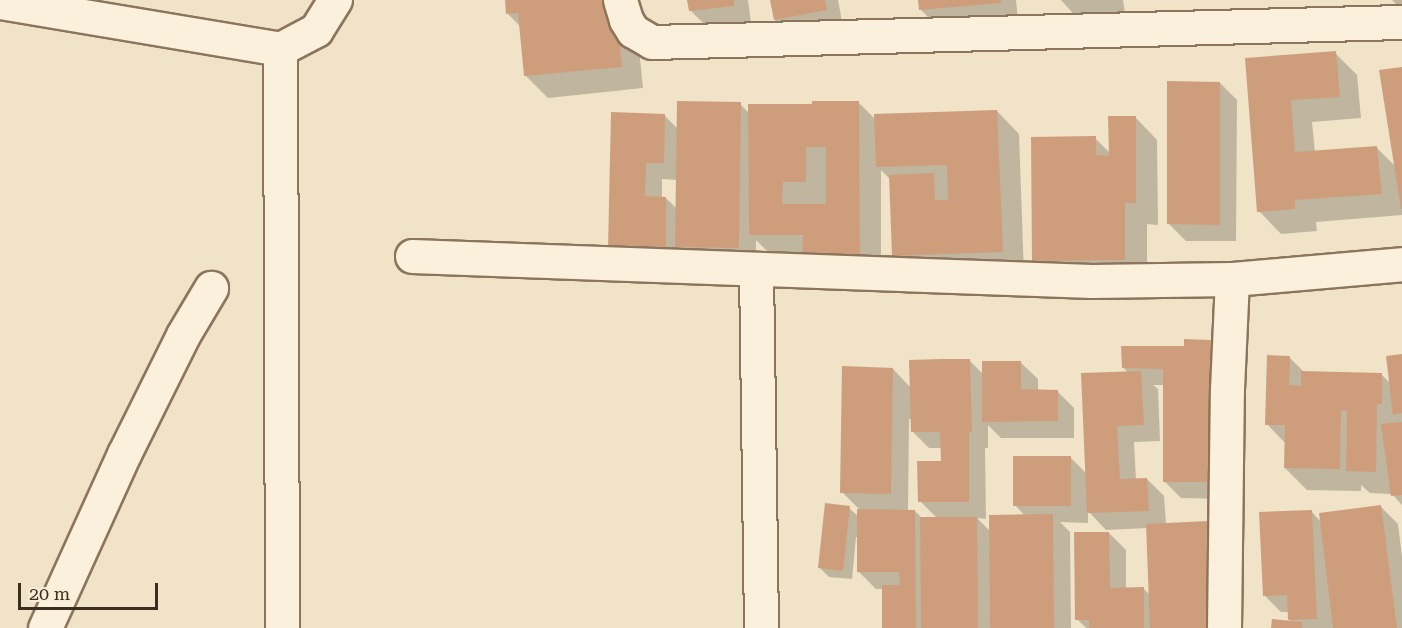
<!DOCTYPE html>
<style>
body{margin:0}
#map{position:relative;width:1402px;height:628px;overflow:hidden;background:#f0e3c7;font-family:"Roboto Serif",serif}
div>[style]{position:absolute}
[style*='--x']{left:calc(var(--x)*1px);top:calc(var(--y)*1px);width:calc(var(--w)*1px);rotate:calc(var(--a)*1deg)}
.shadow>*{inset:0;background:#0003}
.building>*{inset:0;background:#ce9e7c}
.roads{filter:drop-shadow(2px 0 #8c755c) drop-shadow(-2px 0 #8c755c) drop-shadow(0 2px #8c755c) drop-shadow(0 -2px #8c755c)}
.minor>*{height:33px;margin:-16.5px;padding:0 16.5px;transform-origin:16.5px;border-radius:16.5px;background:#faf0db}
span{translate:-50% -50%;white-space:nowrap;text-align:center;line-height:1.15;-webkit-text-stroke:4.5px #f7edd7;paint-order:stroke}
.scale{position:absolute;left:18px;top:583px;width:140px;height:27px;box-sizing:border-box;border:3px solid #3c2d20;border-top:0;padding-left:8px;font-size:18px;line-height:21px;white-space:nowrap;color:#3c2d20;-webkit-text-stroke:4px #f7edd7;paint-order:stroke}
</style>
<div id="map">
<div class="shadow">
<div style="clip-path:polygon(507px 0,634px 0,643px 88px,548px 98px,526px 76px,520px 26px,508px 14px)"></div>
<div style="clip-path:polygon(689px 0,748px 0,751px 23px,707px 27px,690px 10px)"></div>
<div style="clip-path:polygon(771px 0,838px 0,843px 27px,792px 37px,775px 20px)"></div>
<div style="clip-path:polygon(919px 0,1016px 0,1018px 20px,937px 26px,920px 9px)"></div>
<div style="clip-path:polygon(1061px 0,1123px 0,1125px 13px,1079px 20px)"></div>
<div style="clip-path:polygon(1392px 0,1402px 0,1402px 10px)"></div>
<div style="clip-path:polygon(1335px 53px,1357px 75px,1361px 118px,1312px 122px,1315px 152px,1377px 148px,1396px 167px,1402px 68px,1402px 215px,1316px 222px,1317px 231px,1281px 234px,1259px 211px,1247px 59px)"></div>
<div style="clip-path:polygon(1220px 83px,1237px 100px,1236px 241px,1186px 241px,1169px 224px)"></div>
<div style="clip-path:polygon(evenodd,859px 103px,876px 120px,997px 111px,1019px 134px,1024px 274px,916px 278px,893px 255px,891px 180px,881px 170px,881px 282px,773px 257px,756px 240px,756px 264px,609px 249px,665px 116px,678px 129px,740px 104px,750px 114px,750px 105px,859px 103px,662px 179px,677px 180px,677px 209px,666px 198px,662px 198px,662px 179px)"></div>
<div style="clip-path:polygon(1135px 117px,1157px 140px,1158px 225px,1147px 224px,1147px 282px,1056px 283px,1034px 260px,1095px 138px,1110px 153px)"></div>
<div style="clip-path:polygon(evenodd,1210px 341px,1227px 358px,1227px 499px,1181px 498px,1164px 481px,1165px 385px,1153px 385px,1158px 389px,1160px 441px,1134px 442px,1136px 480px,1147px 479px,1164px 496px,1166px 524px,1208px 523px,1230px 545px,1233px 628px,1086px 628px,1077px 619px,1109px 533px,1126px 550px,1126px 589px,1143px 588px,1150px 595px,1148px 528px,1106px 530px,1088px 511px,1088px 523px,1060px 522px,1070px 532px,1071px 628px,884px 628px,884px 589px,876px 589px,859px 572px,859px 537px,856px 537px,852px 579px,829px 577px,820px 568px,849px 508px,859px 517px,859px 509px,842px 492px,893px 369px,911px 388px,970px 361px,983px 374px,1020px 362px,1038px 379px,1038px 391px,1057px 391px,1074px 408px,1074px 438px,1001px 438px,988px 425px,988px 448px,985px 448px,986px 519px,977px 518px,991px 532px,1025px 516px,1015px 505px,1070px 457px,1087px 474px,1128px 373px,1123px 367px,1210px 341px,909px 419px,912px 419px,912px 431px,929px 448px,942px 448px,942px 462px,920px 501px,937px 518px,922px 518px,915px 511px,908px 511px,909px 419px)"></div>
<div style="clip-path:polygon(1402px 356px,1402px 505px,1392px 494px,1370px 493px,1361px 485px,1361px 491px,1307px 490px,1285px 468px,1286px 444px,1267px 424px,1289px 357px,1305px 373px,1382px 375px,1391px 384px)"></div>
<div style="clip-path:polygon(1381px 507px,1398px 524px,1402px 557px,1402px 628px,1273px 628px,1290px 622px,1289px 612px,1281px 612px,1264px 595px,1312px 512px,1321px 522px)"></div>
</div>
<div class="building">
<div style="clip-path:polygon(505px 0,615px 0,622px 67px,524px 76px,518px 13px,506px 14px)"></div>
<div style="clip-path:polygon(687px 0,734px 0,734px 6px,689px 11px)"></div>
<div style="clip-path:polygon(770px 0,825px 0,827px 10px,774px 20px)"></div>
<div style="clip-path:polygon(918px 0,1001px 0,1001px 3px,919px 10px)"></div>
<div style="clip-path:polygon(1336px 51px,1340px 97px,1291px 100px,1295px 152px,1377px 146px,1382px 194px,1295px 200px,1295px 209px,1257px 212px,1245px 58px)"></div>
<div style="clip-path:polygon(1402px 67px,1402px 209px,1401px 209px,1379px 70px)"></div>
<div style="clip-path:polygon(1167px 81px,1220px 82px,1220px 225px,1167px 224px)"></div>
<div style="clip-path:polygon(677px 101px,741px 102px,739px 248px,675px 247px)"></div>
<div style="clip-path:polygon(evenodd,812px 101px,859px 101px,860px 260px,802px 259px,803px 235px,749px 235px,748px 104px,812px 104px,812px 101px,806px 147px,826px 147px,826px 204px,782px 204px,783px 182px,806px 182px,806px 147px)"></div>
<div style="clip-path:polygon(997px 110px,1003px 252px,892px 256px,889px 175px,934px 173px,935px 200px,948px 200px,947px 165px,876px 167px,874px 114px)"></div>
<div style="clip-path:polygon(611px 112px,665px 114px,664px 163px,646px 163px,645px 196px,666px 197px,666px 252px,608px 250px)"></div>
<div style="clip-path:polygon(1108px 116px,1136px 116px,1136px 203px,1125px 203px,1125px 260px,1032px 261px,1031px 137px,1096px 136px,1096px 155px,1109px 156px)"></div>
<div style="clip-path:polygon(1184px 339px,1211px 340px,1210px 482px,1163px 482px,1163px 369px,1122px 368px,1121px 346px,1184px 346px)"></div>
<div style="clip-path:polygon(1402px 354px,1402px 413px,1393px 415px,1386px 356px)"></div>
<div style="clip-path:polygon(1267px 355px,1290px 356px,1289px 385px,1301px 386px,1301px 371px,1382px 373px,1382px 404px,1377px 404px,1376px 472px,1346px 471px,1347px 411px,1341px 410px,1340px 469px,1284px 468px,1285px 425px,1265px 425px)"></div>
<div style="clip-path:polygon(942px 359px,970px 359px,972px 432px,969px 432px,969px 502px,918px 502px,917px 461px,941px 461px,940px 432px,911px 432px,909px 360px)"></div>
<div style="clip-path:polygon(982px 361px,1021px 361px,1021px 389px,1058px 390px,1058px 421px,982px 422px)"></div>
<div style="clip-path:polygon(842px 366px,893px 368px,891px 494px,840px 493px)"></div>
<div style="clip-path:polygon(1141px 371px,1144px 425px,1117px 426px,1120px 479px,1147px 478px,1149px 511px,1087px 513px,1081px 373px)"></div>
<div style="clip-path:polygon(1402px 422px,1402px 495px,1391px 496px,1381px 424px)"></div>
<div style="clip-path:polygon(1013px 456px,1071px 456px,1071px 506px,1013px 506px)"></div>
<div style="clip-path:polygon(825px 503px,850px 506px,843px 571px,818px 568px)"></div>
<div style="clip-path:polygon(1381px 505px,1397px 628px,1333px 628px,1319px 513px)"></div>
<div style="clip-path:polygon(857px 509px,915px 510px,916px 628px,882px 628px,882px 585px,900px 585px,899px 572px,857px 572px)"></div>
<div style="clip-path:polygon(1312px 510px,1317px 619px,1288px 620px,1287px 595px,1263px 596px,1259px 512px)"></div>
<div style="clip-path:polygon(1053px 514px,1054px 628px,990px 628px,989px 515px)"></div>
<div style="clip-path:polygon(920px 517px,977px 517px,978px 628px,921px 628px)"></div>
<div style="clip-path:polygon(1208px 521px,1212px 628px,1150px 628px,1146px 524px)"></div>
<div style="clip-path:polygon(1074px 532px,1109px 532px,1110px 588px,1144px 587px,1144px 628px,1089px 628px,1089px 620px,1075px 620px)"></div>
<div style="clip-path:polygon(1272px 619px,1302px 622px,1302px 628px,1271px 628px)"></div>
</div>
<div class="roads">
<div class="minor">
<div style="--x:620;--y:0;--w:21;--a:73"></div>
<div style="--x:626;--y:20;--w:13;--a:58"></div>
<div style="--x:633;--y:31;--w:22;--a:30"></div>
<div style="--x:652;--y:42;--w:750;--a:-1.53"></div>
<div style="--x:0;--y:2;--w:284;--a:9.5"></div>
<div style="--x:280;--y:49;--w:41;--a:-27.8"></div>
<div style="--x:316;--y:30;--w:36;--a:-58"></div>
<div style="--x:280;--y:49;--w:579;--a:89.8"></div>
<div style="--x:412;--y:256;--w:680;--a:2.11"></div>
<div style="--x:1092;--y:281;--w:140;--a:-0.8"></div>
<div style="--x:756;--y:269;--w:359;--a:89.2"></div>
<div style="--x:45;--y:628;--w:191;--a:-65.6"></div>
<div style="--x:124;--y:454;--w:133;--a:-63.6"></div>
<div style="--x:183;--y:335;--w:55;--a:-59.2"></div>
<div style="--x:1224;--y:628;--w:239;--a:-89.3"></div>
<div style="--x:1227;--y:389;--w:110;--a:-87.4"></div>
<div style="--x:1232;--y:279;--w:171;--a:-5"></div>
</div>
</div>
<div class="scale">20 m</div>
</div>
